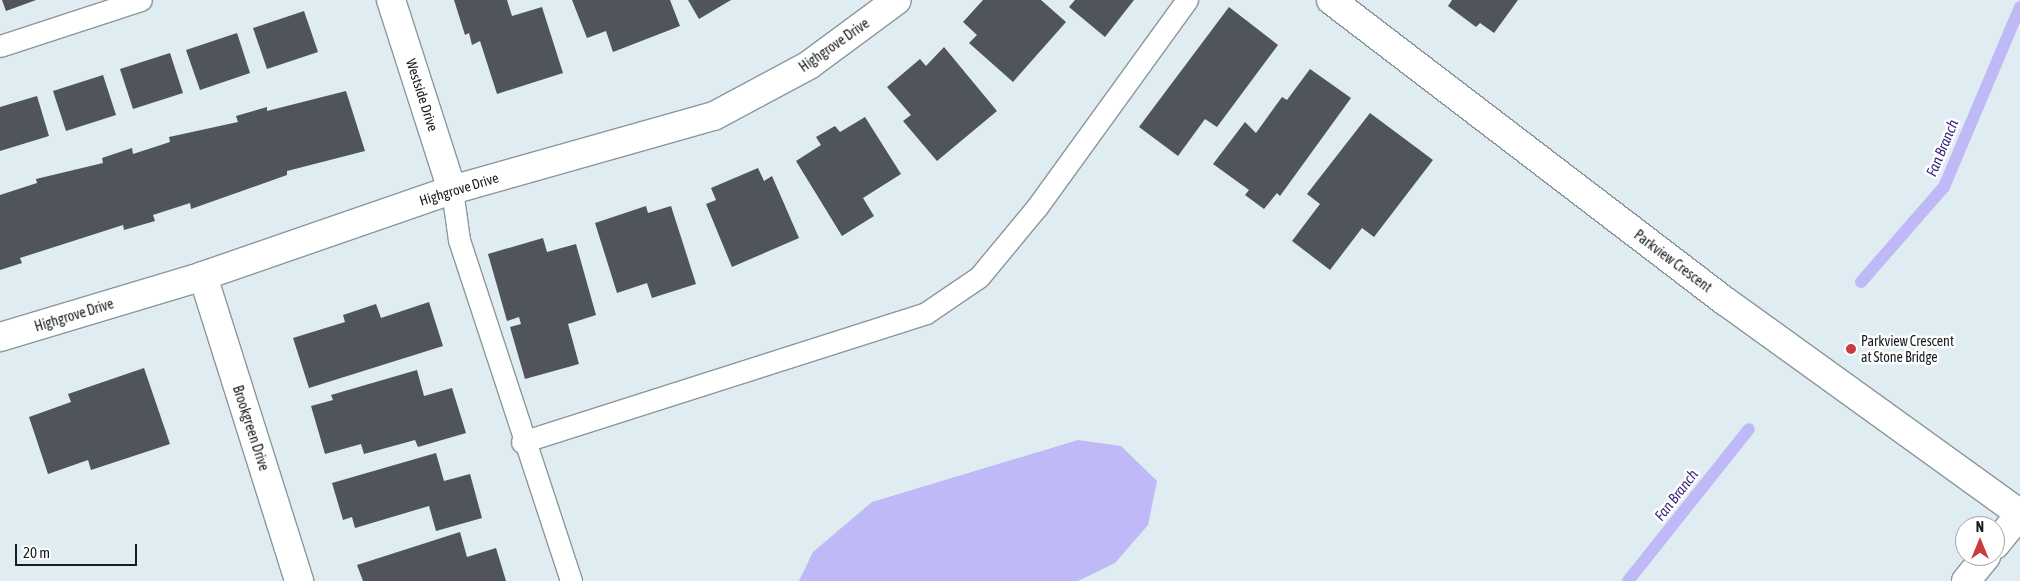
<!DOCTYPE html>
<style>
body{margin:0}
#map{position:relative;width:2020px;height:581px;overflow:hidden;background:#dfecf1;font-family:"Asap Condensed",sans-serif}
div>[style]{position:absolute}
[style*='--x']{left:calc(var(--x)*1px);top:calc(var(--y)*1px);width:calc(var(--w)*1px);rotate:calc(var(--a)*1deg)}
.water>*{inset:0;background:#bfb9f7}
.stream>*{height:12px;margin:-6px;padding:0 6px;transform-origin:6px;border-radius:6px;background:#bfb9f7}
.building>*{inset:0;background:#4f545d}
.roads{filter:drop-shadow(1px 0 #8b979c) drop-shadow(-1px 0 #8b979c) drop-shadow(0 1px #8b979c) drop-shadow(0 -1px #8b979c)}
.service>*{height:21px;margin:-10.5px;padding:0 10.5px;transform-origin:10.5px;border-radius:10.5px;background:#fff}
.minor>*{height:28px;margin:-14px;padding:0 14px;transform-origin:14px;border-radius:14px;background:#fff}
.dots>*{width:14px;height:14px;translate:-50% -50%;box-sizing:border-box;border:2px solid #fff;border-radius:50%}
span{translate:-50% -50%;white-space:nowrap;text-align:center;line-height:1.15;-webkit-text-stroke:5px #fff;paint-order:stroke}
.street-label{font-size:14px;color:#181d1f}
.poi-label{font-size:14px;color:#181d1f}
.left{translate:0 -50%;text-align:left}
.water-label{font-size:15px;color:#3f2a80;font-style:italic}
.north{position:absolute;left:1955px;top:516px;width:50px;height:50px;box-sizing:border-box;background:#fff;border:1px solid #a3a5a5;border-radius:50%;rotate:0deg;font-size:14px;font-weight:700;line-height:20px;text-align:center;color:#181d1f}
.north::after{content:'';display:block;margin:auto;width:18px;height:22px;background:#ca3b3e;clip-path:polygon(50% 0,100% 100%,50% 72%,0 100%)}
.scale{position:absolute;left:15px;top:544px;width:122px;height:22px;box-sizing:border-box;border:2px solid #181d1f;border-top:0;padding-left:6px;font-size:15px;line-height:18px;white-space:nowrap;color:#181d1f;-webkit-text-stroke:4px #fff;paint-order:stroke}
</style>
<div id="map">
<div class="water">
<div style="clip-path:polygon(1078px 440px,1121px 446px,1157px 481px,1148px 525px,1115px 563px,1078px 581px,799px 581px,813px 552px,872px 502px)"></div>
</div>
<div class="stream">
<div style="--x:1861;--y:282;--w:126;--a:-48.9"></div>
<div style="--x:1944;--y:187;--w:195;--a:-67.1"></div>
<div style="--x:1628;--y:581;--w:194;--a:-51.5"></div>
</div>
<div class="building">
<div style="clip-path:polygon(2px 0,36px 0,6px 11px)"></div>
<div style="clip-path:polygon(454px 0,507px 0,512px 16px,542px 7px,563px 73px,497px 94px,480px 41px,472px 45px,469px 33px,465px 35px)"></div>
<div style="clip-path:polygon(572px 0,670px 0,680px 26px,613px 52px,606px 31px,587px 38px)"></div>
<div style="clip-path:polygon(688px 0,731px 0,699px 19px)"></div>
<div style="clip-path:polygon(983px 0,1041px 0,1066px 22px,1013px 82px,969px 43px,977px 35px,963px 22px)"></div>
<div style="clip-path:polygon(1075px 0,1134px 0,1105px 37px,1069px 7px)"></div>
<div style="clip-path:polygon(1452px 0,1518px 0,1494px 33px,1480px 23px,1476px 27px,1448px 6px)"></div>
<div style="clip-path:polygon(1229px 7px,1278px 45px,1217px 127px,1205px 119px,1178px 156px,1139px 127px)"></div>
<div style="clip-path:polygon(304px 11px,318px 52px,267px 69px,253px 28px)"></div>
<div style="clip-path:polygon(237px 33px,250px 73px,200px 90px,186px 50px)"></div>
<div style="clip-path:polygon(944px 47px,997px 111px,937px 161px,903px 121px,911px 115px,887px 87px,920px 59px,926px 66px)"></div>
<div style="clip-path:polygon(170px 53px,183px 93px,133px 109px,120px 69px)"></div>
<div style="clip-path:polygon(1310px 69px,1351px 98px,1280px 196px,1277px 193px,1264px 209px,1245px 195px,1249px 190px,1213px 164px,1245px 122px,1256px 133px,1282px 97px,1287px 100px)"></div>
<div style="clip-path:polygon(103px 75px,116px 115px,66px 131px,53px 91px)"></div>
<div style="clip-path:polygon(346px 91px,365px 151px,287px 171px,287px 175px,191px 209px,190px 203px,153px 215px,155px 221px,124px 230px,123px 225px,20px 258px,22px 263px,0 270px,0 195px,37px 183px,36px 179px,103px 163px,102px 158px,132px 148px,133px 154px,170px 142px,169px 137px,238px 122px,236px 116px,267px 107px,267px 111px)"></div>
<div style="clip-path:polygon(37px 96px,49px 136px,0 151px,0 107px)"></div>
<div style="clip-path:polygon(1370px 113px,1433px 160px,1374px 237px,1362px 228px,1330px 270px,1292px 241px,1320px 204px,1307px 194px)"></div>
<div style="clip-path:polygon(865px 117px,901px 174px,863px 198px,874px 216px,842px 236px,796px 161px,821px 145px,816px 137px,835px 126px,840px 132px)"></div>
<div style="clip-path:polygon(758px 168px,764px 181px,772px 176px,799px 238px,732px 267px,706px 204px,716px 200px,711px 188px)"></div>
<div style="clip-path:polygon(646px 206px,648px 213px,671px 206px,696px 284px,652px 298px,647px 283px,617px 293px,595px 223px)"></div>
<div style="clip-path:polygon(543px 238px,547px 252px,576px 244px,596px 315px,568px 324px,579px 364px,525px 379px,510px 327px,521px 324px,519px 317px,507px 321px,488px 254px)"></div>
<div style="clip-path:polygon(429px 302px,443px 346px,309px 388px,293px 338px,345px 322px,343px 315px,376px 304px,381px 318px)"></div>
<div style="clip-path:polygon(144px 368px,170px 444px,91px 470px,88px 460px,48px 474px,29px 417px,71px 402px,68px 394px)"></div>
<div style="clip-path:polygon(417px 370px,424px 396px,452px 388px,466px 433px,418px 447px,415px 440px,364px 454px,361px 444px,325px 454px,311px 406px,333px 400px,331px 395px)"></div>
<div style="clip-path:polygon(436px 453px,444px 481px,470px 474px,482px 518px,436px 531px,429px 506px,355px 528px,352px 517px,343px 520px,332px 483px)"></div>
<div style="clip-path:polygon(460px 532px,467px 557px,496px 548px,506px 581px,363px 581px,357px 565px)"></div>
</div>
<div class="roads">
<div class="service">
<div style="--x:0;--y:46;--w:148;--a:-18.1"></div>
<div style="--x:452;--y:190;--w:50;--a:82"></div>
<div style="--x:459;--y:240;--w:359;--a:71.8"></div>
<div style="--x:522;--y:442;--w:424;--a:-17.7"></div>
<div style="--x:926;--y:313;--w:64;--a:-34.2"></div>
<div style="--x:979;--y:277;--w:91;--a:-50.4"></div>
<div style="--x:1037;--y:207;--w:256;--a:-54.1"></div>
</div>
<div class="minor">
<div style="--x:391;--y:0;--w:200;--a:72.2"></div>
<div style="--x:1331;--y:0;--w:496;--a:37.4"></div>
<div style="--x:1725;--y:301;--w:364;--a:35.8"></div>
<div style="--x:203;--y:276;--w:320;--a:72.5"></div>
<div style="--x:0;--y:337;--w:212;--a:-16.7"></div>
<div style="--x:203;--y:276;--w:263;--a:-19.1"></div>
<div style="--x:452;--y:190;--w:272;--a:-15.8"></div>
<div style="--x:714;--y:116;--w:108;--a:-28.2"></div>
<div style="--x:809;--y:65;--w:109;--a:-36.5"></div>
<div style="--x:1995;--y:545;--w:40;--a:-51"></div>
<div style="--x:1966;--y:581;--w:32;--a:-51"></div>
</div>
</div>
<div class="dots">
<div style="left:1851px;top:349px;background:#ca3b3e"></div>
</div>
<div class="street-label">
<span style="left:834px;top:45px;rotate:-35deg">Highgrove Drive</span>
<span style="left:422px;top:95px;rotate:72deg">Westside Drive</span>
<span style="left:459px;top:189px;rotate:-17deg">Highgrove Drive</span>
<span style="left:1673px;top:261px;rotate:37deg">Parkview Crescent</span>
<span style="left:74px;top:315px;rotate:-17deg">Highgrove Drive</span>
<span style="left:251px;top:428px;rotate:72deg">Brookgreen Drive</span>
</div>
<div class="poi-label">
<span class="left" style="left:1861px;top:349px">Parkview Crescent<br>at Stone Bridge</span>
</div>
<div class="water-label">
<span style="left:1942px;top:148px;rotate:-67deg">Fan Branch</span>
<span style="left:1676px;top:495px;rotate:-52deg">Fan Branch</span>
</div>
<div class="north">N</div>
<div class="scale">20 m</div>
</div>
